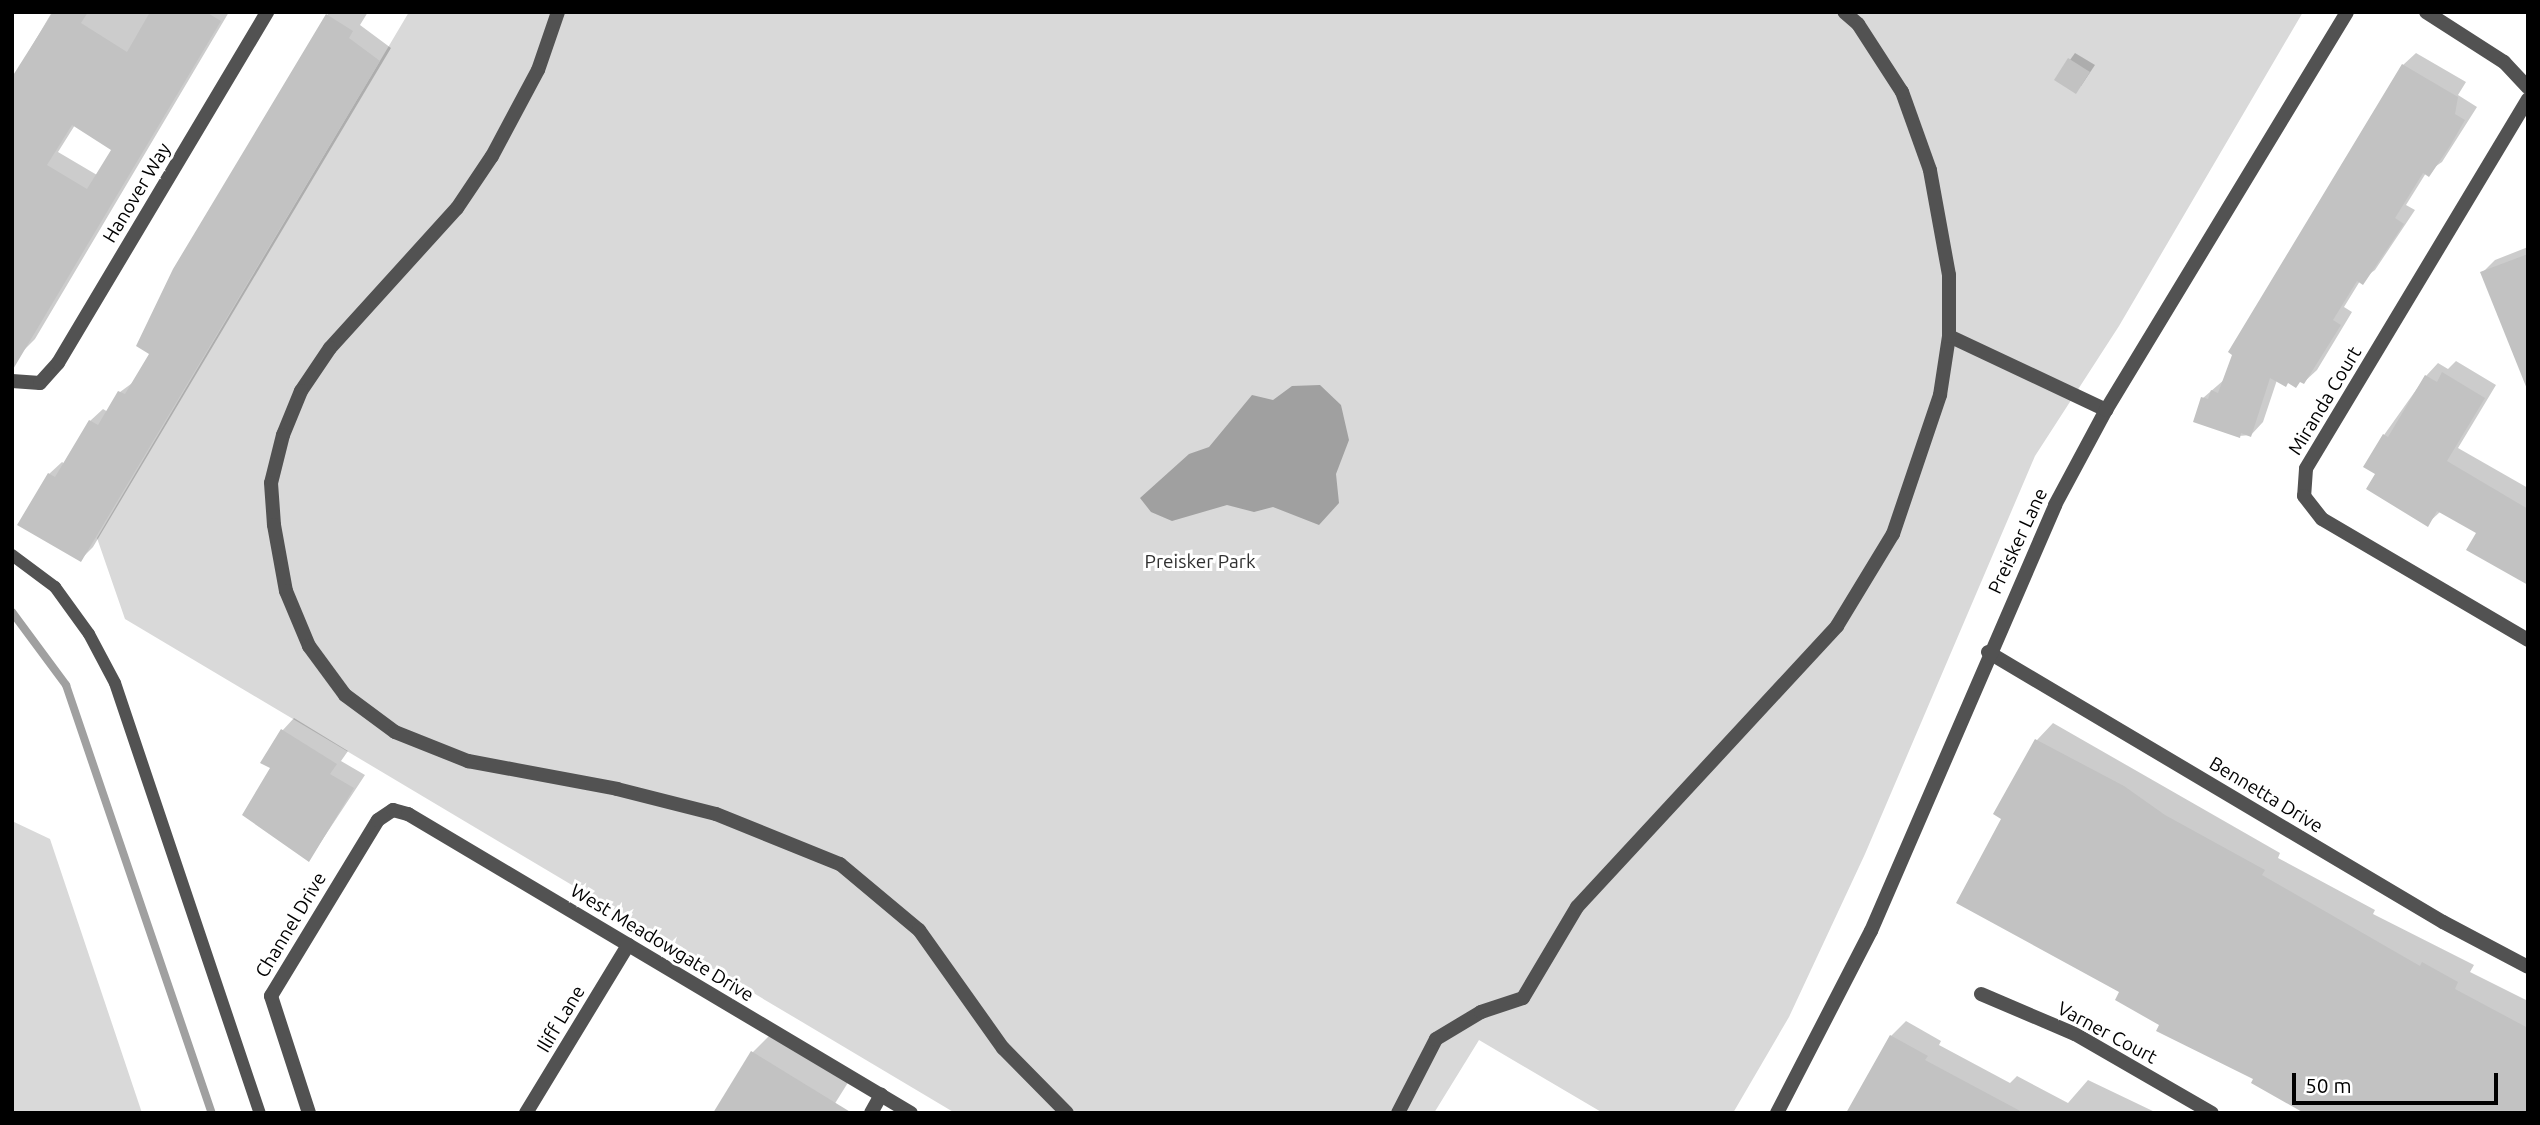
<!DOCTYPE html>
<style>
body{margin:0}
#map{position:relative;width:2540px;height:1125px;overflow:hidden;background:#fff;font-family:Ubuntu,sans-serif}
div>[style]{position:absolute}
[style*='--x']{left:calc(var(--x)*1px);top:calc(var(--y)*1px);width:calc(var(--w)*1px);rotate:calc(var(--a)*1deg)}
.green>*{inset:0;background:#d9d9d9}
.water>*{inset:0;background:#a0a0a0}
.shadow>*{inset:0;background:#0003}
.stream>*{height:8px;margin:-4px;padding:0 4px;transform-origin:4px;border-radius:4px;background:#a0a0a0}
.building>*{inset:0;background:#c2c2c2}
.service>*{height:12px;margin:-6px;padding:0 6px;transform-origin:6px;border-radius:6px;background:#525252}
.minor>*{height:14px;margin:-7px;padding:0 7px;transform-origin:7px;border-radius:7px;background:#525252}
span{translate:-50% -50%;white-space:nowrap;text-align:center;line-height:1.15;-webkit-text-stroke:6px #fff;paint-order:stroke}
.street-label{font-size:19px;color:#000}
.park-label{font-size:19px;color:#303030}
.frame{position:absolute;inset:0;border:14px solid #000;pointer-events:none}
.scale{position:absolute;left:2292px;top:1073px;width:206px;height:32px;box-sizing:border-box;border:4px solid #000;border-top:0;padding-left:9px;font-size:21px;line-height:24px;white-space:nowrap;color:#000;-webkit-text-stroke:5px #fff;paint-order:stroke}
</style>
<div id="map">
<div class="green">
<div style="clip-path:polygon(409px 12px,2303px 12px,2119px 326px,2035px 456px,1865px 854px,1789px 1017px,1733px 1113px,1603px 1113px,1479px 1040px,1434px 1113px,955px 1113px,125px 619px,97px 538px)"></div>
<div style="clip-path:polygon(12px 821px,50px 839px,142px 1113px,12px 1113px)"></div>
</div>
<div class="water">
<div style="clip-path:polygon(1320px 385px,1341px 405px,1349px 440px,1336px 474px,1339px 503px,1319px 525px,1273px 507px,1254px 512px,1227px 505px,1172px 521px,1151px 512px,1140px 498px,1189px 454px,1209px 447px,1252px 395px,1273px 400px,1292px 386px)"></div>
</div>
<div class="shadow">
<div style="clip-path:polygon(evenodd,52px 12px,229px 12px,35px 339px,23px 351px,12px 80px,52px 12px,75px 125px,113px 149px,97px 175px,58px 152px,75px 125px)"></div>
<div style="clip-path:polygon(329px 12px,368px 12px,360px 25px,391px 48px,93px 547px,81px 559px,49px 474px,62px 462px,65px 464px,90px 421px,103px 409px,108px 412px,120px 392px,135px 381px,152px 353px,175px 270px)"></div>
<div style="clip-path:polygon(2075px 53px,2095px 65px,2081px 86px,2056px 79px)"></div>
<div style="clip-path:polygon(2416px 53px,2466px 82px,2458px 95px,2477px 107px,2442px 162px,2426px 173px,2406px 205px,2415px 210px,2375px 270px,2360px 281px,2344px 307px,2352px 312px,2317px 370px,2304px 382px,2277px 380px,2263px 422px,2251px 435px,2239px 436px,2203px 398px,2225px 379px,2403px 65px)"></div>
<div style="clip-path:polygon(2528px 247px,2528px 382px,2483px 272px,2495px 260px)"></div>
<div style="clip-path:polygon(2456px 361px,2496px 385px,2458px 448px,2528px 488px,2528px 583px,2479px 533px,2440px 512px,2427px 524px,2377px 473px,2384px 435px,2426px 376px,2438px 363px,2448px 369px)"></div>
<div style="clip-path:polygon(294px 718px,348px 751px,341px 761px,365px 775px,309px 860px,272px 768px,282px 731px)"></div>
<div style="clip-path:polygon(2053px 723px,2280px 853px,2278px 858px,2375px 910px,2373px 914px,2474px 965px,2470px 972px,2528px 1001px,2528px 1099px,2255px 1078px,2162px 1025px,2122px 992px,2003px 818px,1995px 814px,2037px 740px)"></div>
<div style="clip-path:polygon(1906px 1021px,1941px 1041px,1939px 1045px,2010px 1083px,2017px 1076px,2068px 1103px,2088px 1080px,2157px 1113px,1854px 1113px,1891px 1036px)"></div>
<div style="clip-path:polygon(772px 1033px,849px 1081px,829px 1113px,714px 1113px,753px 1052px)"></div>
</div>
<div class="stream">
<div style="--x:12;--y:612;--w:91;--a:53.5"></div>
<div style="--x:66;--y:685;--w:452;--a:71.2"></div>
</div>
<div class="building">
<div style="clip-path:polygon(evenodd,53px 12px,88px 12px,81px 23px,127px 52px,150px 12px,206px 12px,221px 21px,12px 371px,12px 77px,53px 12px,72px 125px,111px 150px,87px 189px,47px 165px,72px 125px)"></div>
<div style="clip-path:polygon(326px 14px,353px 31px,349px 38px,380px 61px,81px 562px,17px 525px,48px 473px,55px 477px,89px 420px,98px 425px,118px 391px,125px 394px,149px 354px,136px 346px,173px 269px)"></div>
<div style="clip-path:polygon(2068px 58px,2090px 72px,2076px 94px,2054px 80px)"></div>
<div style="clip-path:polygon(2402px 64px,2458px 97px,2455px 114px,2465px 120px,2450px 146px,2429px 177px,2423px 173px,2395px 218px,2404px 224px,2363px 285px,2357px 281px,2333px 320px,2341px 325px,2304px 384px,2300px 382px,2296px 388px,2288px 383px,2286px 387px,2270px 378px,2251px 437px,2241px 433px,2240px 438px,2193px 422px,2201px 397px,2208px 399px,2211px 390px,2218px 393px,2232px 355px,2228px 352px)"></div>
<div style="clip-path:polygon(2528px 254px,2528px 389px,2527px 389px,2480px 272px)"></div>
<div style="clip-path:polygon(2442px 372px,2485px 398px,2447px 461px,2528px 509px,2528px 585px,2466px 550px,2476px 533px,2437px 511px,2428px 527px,2366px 489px,2375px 474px,2363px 467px,2383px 434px,2388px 437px,2425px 375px,2437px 382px)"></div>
<div style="clip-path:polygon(281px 729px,337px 764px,330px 774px,354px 788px,309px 862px,242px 815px,270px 768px,260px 763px)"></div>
<div style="clip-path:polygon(2035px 739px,2124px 786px,2165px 815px,2265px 870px,2262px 875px,2420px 966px,2422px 962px,2458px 982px,2455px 989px,2528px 1028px,2528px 1113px,2304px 1113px,2251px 1083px,2253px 1079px,2156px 1031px,2159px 1025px,2115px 1000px,2119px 992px,1956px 903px,2001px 819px,1993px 814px)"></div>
<div style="clip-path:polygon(1890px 1035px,1928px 1056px,1925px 1060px,2024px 1113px,1846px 1113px)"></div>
<div style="clip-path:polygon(751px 1051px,852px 1113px,713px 1113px)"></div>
</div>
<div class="service">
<div style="--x:12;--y:555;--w:54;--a:36.7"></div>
<div style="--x:55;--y:587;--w:58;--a:54.1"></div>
<div style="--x:89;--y:634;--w:55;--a:62"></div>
<div style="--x:115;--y:683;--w:454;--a:71.4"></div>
</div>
<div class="minor">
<div style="--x:558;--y:12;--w:61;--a:109"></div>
<div style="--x:538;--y:70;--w:98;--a:118.1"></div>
<div style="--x:492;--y:156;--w:63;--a:123.9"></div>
<div style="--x:457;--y:208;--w:189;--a:132.2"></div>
<div style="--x:330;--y:348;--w:52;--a:124"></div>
<div style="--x:301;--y:391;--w:48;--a:112.2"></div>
<div style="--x:283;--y:435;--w:49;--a:104"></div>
<div style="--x:271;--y:483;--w:42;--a:85.9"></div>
<div style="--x:274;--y:525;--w:67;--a:79.7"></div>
<div style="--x:286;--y:591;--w:60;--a:67.3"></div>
<div style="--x:309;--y:646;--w:61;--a:53.7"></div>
<div style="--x:345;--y:695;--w:62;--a:36.5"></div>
<div style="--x:395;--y:732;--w:79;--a:21.7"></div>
<div style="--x:468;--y:761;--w:152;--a:10.6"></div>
<div style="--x:617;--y:789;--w:102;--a:14.2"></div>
<div style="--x:716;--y:814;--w:134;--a:22"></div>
<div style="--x:840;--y:864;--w:103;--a:39.9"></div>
<div style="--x:919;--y:930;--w:145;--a:54.6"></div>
<div style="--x:1003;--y:1048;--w:91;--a:45.4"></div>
<div style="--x:2426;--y:12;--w:93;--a:32.7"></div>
<div style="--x:2504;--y:62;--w:35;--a:47"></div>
<div style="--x:2528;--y:99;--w:431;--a:121"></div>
<div style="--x:2306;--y:469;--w:27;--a:94"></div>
<div style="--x:2304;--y:496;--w:29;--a:52"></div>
<div style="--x:2322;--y:519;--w:239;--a:30.4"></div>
<div style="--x:1949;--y:336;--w:174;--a:25.2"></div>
<div style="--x:12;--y:381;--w:28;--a:4"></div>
<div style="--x:40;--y:383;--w:27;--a:-48"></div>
<div style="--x:58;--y:363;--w:409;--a:-59.2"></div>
<div style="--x:1988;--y:652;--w:529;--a:30.69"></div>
<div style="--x:2443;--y:922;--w:96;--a:27.9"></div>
<div style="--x:1981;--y:994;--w:102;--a:23.1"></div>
<div style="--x:2075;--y:1034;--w:158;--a:30"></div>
<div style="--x:309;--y:1113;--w:123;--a:-108"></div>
<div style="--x:271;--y:996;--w:206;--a:-58.7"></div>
<div style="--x:378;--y:820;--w:18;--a:-34"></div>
<div style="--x:393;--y:810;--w:16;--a:15"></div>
<div style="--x:408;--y:814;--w:585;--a:30.73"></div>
<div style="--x:526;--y:1113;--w:197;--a:-58.7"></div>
<div style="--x:871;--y:1113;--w:21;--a:-61"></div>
<div style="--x:1398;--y:1113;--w:83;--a:-62.8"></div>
<div style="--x:1436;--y:1039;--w:52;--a:-31"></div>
<div style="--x:1481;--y:1012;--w:44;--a:-18.4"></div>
<div style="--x:1523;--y:998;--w:106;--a:-59.3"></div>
<div style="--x:1577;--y:907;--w:383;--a:-47.2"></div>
<div style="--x:1837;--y:626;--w:108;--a:-58.7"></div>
<div style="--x:1893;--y:534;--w:147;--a:-71.3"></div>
<div style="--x:1940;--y:395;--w:60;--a:-81.3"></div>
<div style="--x:1949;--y:336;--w:61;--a:-90"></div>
<div style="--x:1949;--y:275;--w:107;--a:-100.3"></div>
<div style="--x:1930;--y:170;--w:83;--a:-109.7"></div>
<div style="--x:1902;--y:92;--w:81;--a:-122.9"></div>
<div style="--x:1858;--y:24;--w:18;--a:-139"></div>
<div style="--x:1777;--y:1113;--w:205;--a:-62.7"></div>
<div style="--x:1871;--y:931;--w:464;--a:-66.6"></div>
<div style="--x:2055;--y:505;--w:108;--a:-61.8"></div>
<div style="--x:2106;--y:410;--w:465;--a:-58.8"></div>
</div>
<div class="street-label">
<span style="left:137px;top:193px;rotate:-59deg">Hanover Way</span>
<span style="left:2325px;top:401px;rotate:-59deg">Miranda Court</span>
<span style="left:2018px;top:541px;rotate:-65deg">Preisker Lane</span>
<span style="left:2266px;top:795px;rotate:31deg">Bennetta Drive</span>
<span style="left:291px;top:925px;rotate:-59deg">Channel Drive</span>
<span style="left:662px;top:943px;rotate:31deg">West Meadowgate Drive</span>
<span style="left:561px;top:1019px;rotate:-59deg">Iliff Lane</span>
<span style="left:2107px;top:1033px;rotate:28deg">Varner Court</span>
</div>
<div class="park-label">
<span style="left:1200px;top:562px">Preisker Park</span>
</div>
<div class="frame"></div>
<div class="scale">50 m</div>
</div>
